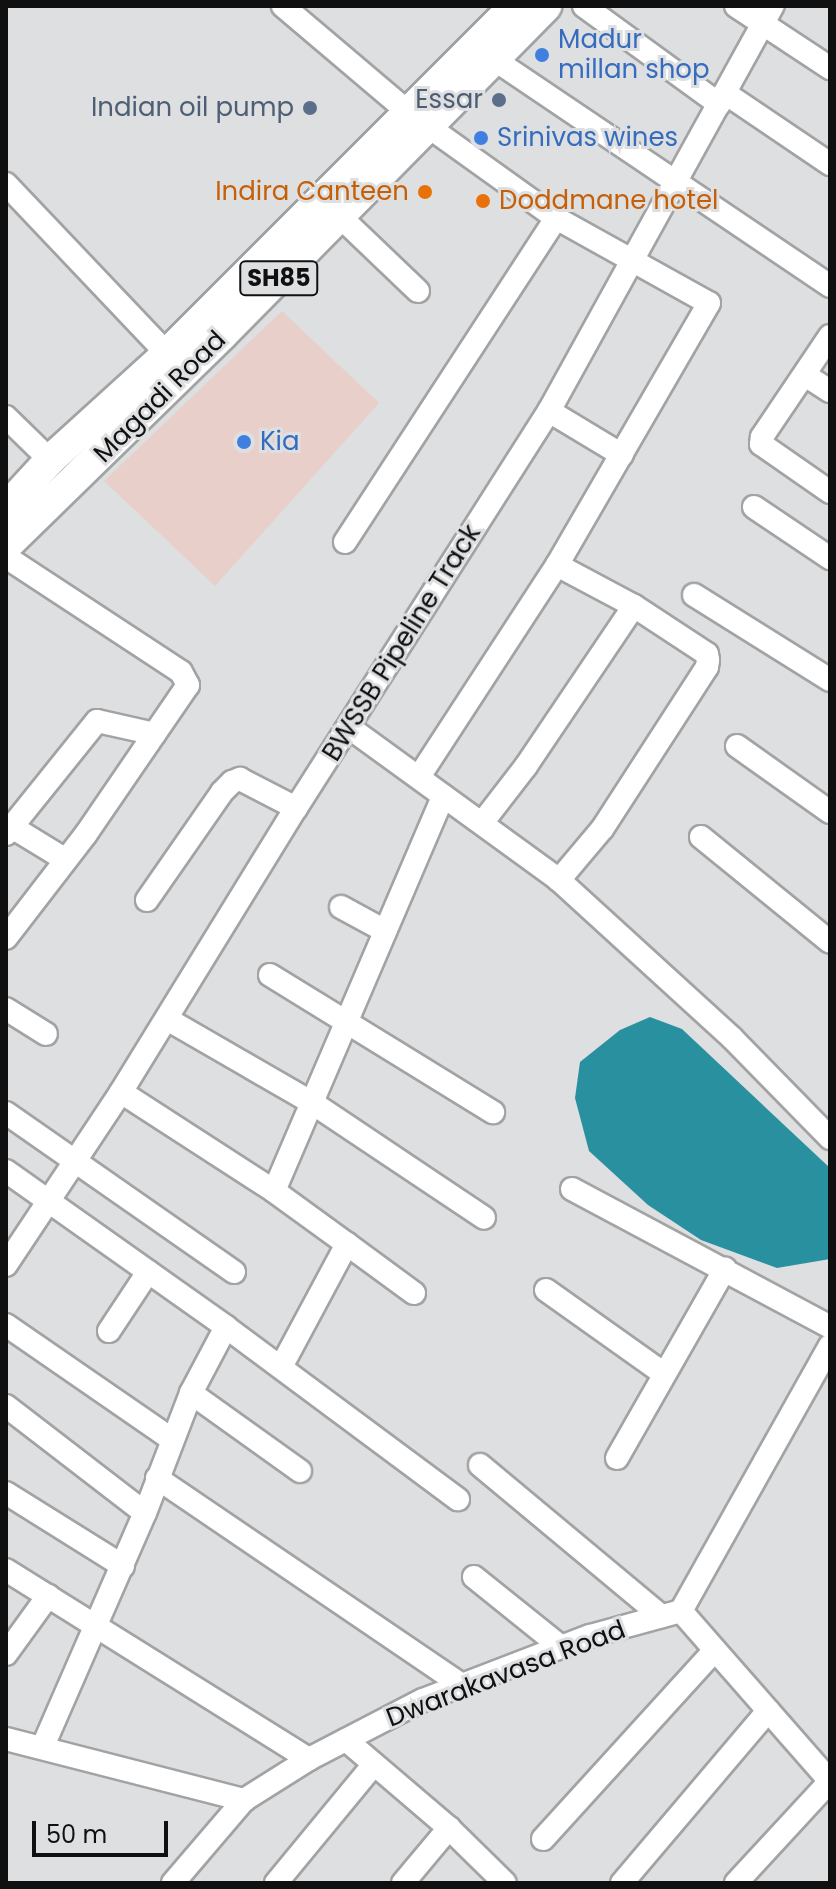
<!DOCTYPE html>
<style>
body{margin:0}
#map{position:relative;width:836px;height:1889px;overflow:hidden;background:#dedfe1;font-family:Poppins,sans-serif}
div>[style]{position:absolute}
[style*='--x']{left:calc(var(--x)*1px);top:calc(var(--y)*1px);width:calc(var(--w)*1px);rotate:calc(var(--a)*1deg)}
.commercial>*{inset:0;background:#e8cfc9}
.water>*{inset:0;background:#29909f}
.roads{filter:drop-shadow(2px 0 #a2a3a5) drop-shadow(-2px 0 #a2a3a5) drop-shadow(0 2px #a2a3a5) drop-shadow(0 -2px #a2a3a5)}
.minor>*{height:22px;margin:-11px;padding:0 11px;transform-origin:11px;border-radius:11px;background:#fff}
.major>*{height:30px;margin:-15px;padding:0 15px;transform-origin:15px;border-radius:15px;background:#fff}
.dots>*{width:22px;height:22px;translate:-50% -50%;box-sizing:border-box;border:4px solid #dedfe1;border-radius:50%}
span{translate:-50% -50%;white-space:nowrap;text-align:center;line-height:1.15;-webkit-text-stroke:6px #dedfe1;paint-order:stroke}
.shield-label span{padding:2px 6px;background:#dedfe1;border:2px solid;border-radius:6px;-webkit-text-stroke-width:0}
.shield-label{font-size:24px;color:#101011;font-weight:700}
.shop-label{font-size:26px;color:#366cbe}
.left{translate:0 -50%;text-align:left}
.service-label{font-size:26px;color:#4e5e75}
.right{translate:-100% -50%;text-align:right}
.food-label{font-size:26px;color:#c56008}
.street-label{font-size:26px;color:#101011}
.frame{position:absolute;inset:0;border:8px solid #101011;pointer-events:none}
.scale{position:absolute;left:32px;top:1821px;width:136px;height:36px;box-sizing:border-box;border:4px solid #101011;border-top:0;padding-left:10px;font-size:24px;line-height:28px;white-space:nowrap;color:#101011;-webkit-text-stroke:6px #dedfe1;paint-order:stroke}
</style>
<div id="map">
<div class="commercial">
<div style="clip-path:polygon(282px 311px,379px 403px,215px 586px,104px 481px)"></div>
</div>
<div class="water">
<div style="clip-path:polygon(650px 1017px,682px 1029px,830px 1168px,830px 1259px,777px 1268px,701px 1240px,648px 1205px,589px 1151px,575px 1098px,580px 1062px,620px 1030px)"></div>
</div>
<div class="roads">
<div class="minor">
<div style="--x:283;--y:6;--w:164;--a:40.3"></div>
<div style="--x:408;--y:112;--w:182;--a:35.6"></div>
<div style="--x:556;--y:218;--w:175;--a:29.1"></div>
<div style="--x:709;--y:303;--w:303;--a:120.1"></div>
<div style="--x:557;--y:565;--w:253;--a:123.1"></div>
<div style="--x:584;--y:6;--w:167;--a:36"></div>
<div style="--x:736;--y:6;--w:113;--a:33.4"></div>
<div style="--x:495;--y:60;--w:404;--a:34"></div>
<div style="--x:725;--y:93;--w:127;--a:34.1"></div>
<div style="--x:6;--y:184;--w:247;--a:46.5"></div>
<div style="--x:329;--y:206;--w:123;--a:43.7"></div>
<div style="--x:830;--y:336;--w:122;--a:124"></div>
<div style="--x:762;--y:437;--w:7;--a:98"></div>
<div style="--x:761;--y:444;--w:84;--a:34.8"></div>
<div style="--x:805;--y:375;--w:30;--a:33"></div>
<div style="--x:549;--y:411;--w:85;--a:31.1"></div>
<div style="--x:6;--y:417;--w:62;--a:44.3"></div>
<div style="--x:754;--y:507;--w:92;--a:33.9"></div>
<div style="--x:345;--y:542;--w:387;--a:-56.9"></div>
<div style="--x:6;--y:557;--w:209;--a:33.3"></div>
<div style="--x:181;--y:672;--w:15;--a:62"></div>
<div style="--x:188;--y:685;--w:181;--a:124.4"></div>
<div style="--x:86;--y:834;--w:131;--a:127.6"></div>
<div style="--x:557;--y:565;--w:87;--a:28"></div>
<div style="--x:634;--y:606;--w:87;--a:33.3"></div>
<div style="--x:707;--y:654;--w:6;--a:81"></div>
<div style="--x:708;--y:660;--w:7;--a:98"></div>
<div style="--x:707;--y:667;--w:193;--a:122.9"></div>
<div style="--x:602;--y:829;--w:67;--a:130.1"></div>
<div style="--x:694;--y:595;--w:160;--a:32"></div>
<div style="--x:350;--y:728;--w:258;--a:36"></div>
<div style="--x:559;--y:880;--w:234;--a:42.4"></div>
<div style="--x:732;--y:1038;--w:140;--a:45.6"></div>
<div style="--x:737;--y:746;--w:114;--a:35.4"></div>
<div style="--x:482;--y:823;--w:72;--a:-52.3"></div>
<div style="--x:526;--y:766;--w:193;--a:-56"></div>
<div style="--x:12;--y:827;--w:63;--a:31.4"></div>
<div style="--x:6;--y:834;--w:145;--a:-51.2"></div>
<div style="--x:97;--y:721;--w:59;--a:12.6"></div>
<div style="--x:701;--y:837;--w:166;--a:39.1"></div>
<div style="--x:147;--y:900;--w:131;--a:-55.2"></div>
<div style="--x:222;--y:792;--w:14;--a:-45"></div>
<div style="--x:232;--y:782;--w:9;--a:-21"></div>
<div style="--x:240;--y:779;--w:63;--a:27.4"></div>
<div style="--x:341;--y:907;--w:50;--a:28.6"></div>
<div style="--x:270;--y:975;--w:262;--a:31.6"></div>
<div style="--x:6;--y:1009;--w:47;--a:32"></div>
<div style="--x:167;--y:1019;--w:166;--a:30"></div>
<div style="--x:311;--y:1102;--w:208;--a:33.8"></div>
<div style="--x:121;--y:1092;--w:182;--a:32.9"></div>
<div style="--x:274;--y:1191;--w:90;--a:36"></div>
<div style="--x:6;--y:1113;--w:278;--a:34.9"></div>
<div style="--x:6;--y:1171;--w:270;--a:35.3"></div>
<div style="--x:226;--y:1327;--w:289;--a:36.6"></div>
<div style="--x:572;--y:1189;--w:293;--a:28.1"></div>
<div style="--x:274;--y:1191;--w:430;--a:-66.8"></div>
<div style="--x:6;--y:1265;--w:208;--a:-56.4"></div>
<div style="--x:121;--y:1092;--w:334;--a:-58.4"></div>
<div style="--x:296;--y:808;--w:471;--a:-57.5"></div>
<div style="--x:549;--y:411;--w:463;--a:-61.1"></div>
<div style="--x:546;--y:1290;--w:145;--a:35.4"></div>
<div style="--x:6;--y:1325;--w:201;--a:34.6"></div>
<div style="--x:109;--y:1331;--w:71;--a:-56.5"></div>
<div style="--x:281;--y:1367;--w:140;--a:-61.8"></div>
<div style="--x:347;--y:1244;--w:83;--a:36.2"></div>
<div style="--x:191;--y:1393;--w:134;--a:35.6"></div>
<div style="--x:6;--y:1406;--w:175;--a:37.6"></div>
<div style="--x:617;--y:1458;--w:218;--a:-60.3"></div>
<div style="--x:480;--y:1465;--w:236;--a:39.8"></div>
<div style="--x:157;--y:1478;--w:369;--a:34.2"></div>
<div style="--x:6;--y:1493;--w:138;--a:32"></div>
<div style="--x:6;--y:1570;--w:357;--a:32"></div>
<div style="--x:474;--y:1577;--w:112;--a:38.8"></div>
<div style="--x:681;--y:1611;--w:223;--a:48.8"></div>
<div style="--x:6;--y:1654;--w:72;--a:-54.1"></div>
<div style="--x:6;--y:1739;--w:246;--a:14.4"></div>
<div style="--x:244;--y:1800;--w:77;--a:-32.2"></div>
<div style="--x:309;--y:1759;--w:128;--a:-27.4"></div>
<div style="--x:423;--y:1700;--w:179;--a:-21"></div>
<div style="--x:590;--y:1636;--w:94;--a:-15.4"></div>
<div style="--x:681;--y:1611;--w:304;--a:-60.7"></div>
<div style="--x:346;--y:1740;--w:135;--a:40.5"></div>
<div style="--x:449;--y:1828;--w:78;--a:44.5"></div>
<div style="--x:43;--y:1746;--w:254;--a:-66.4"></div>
<div style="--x:145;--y:1513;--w:129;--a:-69"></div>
<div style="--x:191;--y:1393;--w:75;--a:-62.1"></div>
<div style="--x:543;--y:1839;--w:254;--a:-47.7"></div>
<div style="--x:173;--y:1883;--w:109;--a:-49.5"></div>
<div style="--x:276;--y:1883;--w:154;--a:-50.5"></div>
<div style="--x:403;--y:1883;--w:72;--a:-50.1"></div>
<div style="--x:622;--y:1883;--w:226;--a:-49.7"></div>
<div style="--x:736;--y:1883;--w:139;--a:-47.3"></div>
</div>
<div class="major">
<div style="--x:6;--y:508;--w:65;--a:-47.5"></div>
<div style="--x:50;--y:460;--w:158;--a:-42.2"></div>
<div style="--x:167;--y:354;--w:492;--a:-45"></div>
<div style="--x:6;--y:546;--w:302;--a:-44.3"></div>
<div style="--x:222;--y:335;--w:462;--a:-45.4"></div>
</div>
</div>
<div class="dots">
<div style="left:542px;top:55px;background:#3f7fe0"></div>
<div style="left:499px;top:100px;background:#5c6f8a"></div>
<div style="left:310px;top:108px;background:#5c6f8a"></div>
<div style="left:481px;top:138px;background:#3f7fe0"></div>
<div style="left:425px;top:192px;background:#e8710a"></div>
<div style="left:483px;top:201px;background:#e8710a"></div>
<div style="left:244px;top:442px;background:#3f7fe0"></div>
</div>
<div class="shield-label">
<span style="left:279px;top:278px">SH85</span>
</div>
<div class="shop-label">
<span class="left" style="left:558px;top:55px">Madur<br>millan shop</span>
<span class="left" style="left:497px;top:138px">Srinivas wines</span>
<span class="left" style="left:260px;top:442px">Kia</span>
</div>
<div class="service-label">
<span class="right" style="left:483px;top:100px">Essar</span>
<span class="right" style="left:294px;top:108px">Indian oil pump</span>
</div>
<div class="food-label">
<span class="right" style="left:409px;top:192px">Indira Canteen</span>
<span class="left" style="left:499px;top:201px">Doddmane hotel</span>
</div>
<div class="street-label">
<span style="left:160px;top:397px;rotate:-45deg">Magadi Road</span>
<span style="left:402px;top:643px;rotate:-58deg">BWSSB Pipeline Track</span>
<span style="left:506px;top:1674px;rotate:-21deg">Dwarakavasa Road</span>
</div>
<div class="frame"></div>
<div class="scale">50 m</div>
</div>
